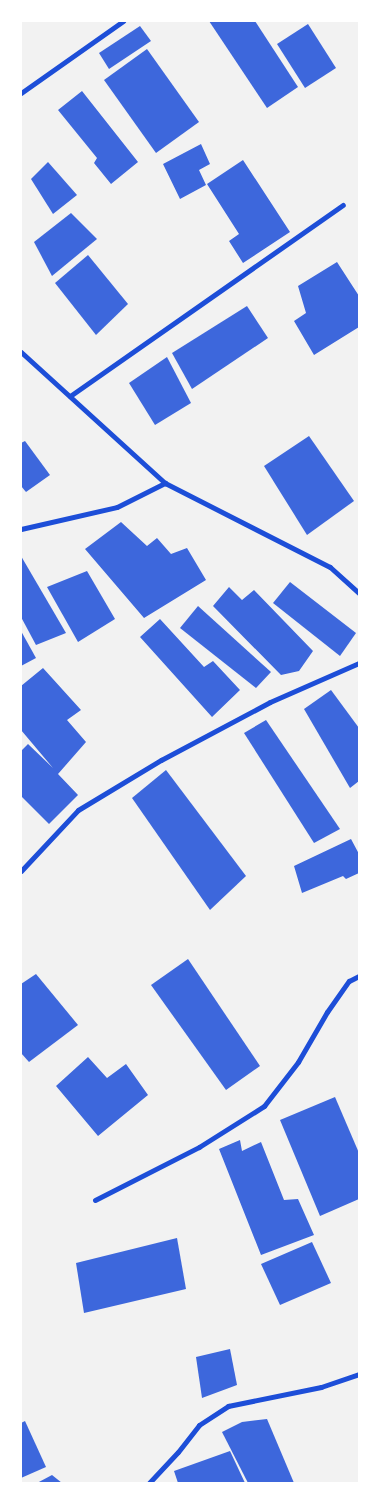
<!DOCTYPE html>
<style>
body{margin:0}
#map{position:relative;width:380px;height:1504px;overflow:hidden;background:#f2f2f2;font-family:Raleway,sans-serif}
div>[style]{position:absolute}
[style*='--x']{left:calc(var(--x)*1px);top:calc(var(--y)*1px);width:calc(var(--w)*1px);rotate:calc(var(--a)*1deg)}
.building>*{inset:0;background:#3d67dc}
.minor>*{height:5px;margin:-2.5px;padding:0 2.5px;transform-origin:2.5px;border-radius:2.5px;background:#1d4ed8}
span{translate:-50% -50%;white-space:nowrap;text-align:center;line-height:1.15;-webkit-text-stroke:5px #fff;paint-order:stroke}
.frame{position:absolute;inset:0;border:22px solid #fff;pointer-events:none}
</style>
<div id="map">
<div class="building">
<div style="clip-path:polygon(209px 21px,255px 21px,298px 87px,267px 108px)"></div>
<div style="clip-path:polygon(308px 24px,336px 68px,305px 88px,277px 44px)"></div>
<div style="clip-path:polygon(140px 26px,151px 41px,109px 69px,99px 53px)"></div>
<div style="clip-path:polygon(147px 49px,199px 122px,156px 153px,104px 80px)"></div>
<div style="clip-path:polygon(82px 91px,138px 162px,111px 184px,94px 163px,97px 158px,58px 110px)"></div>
<div style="clip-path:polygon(201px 144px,210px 164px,199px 170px,206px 185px,180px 199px,163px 164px)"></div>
<div style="clip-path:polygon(243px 160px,290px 232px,243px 263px,229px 241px,239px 234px,207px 184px)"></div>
<div style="clip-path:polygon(48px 162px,77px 195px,53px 214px,31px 179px)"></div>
<div style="clip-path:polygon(71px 213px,97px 239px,52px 276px,34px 242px)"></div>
<div style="clip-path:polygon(88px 255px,128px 304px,96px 335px,55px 283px)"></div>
<div style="clip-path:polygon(337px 262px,359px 296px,359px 327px,314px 355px,294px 321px,306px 313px,298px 286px)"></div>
<div style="clip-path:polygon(247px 306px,268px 338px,192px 389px,172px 353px)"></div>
<div style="clip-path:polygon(167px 357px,191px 403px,155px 425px,129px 383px)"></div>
<div style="clip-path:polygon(309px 436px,354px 501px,307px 535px,264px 466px)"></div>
<div style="clip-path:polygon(25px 441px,50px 475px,26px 492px,21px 486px,21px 443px)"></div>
<div style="clip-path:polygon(121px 522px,147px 546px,157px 538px,171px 554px,187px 548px,206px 580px,144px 618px,85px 549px)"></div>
<div style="clip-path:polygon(21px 556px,66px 633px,36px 645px,21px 617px)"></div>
<div style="clip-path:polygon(87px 571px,115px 619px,78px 642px,47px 587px)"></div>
<div style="clip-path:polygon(290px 582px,356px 633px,340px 656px,273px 603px)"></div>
<div style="clip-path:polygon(229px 587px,242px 600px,254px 590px,313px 651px,299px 671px,281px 675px,213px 606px)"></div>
<div style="clip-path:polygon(198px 606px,271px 672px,256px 688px,180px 628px)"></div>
<div style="clip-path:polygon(160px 619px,204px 667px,213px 661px,240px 690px,212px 717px,140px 637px)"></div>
<div style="clip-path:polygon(21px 631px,36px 658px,21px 666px)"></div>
<div style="clip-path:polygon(43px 668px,81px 710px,67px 720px,86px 742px,58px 774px,78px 795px,49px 824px,21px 796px,21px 751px,28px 744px,53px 768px,21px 730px,21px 686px)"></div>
<div style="clip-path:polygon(331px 690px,359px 728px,359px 781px,350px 788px,304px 709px)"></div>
<div style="clip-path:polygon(266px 720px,340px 829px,314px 843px,244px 733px)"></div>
<div style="clip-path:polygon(166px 770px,246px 876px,210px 910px,132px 798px)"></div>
<div style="clip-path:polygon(351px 839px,359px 854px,359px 873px,346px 879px,343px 876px,302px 893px,294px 866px)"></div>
<div style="clip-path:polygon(188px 959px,260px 1066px,226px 1090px,151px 985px)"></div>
<div style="clip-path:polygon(36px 974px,78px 1025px,29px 1062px,21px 1053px,21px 984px)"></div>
<div style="clip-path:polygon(88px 1057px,107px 1078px,126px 1064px,148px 1095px,98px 1136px,56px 1086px)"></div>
<div style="clip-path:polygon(335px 1097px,359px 1153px,359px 1199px,320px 1216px,280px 1120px)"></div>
<div style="clip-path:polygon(240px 1140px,242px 1151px,261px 1142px,284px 1200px,298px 1199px,314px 1235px,261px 1255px,219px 1149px)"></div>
<div style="clip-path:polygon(177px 1238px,186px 1289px,84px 1313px,76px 1263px)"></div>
<div style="clip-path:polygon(312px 1242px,331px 1283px,280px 1305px,261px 1264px)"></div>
<div style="clip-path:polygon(230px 1349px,237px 1385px,202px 1398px,196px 1357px)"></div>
<div style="clip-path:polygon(267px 1419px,294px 1483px,248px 1483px,222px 1432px,242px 1422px)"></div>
<div style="clip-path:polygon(25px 1421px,46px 1467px,21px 1478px,21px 1423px)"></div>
<div style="clip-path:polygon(230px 1451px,245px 1483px,178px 1483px,174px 1471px)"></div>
<div style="clip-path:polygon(52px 1475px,62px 1483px,37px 1483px)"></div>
</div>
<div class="minor">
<div style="--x:21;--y:93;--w:125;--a:-35.2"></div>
<div style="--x:21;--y:352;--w:195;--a:42.3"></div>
<div style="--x:165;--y:483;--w:185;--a:27"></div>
<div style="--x:330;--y:567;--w:39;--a:42"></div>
<div style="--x:70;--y:396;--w:333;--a:-35"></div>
<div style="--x:21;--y:529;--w:98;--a:-12.9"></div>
<div style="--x:117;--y:507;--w:54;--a:-26.6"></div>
<div style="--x:21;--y:871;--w:83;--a:-46.9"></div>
<div style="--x:78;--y:810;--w:97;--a:-31.1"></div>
<div style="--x:161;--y:760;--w:123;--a:-28"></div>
<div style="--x:270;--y:702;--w:97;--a:-23.7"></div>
<div style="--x:95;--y:1200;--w:117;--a:-27"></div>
<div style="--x:199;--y:1147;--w:77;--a:-32.2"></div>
<div style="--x:264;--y:1106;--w:56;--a:-52.3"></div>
<div style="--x:298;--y:1062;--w:58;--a:-59.9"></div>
<div style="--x:327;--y:1012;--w:38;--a:-55"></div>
<div style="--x:349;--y:981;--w:11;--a:-27"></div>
<div style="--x:149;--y:1483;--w:42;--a:-46.9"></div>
<div style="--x:178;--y:1452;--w:34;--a:-52"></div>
<div style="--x:199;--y:1425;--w:35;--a:-33"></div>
<div style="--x:228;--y:1406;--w:95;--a:-11.5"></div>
<div style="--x:321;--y:1387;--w:40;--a:-18.9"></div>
</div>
<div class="frame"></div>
</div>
